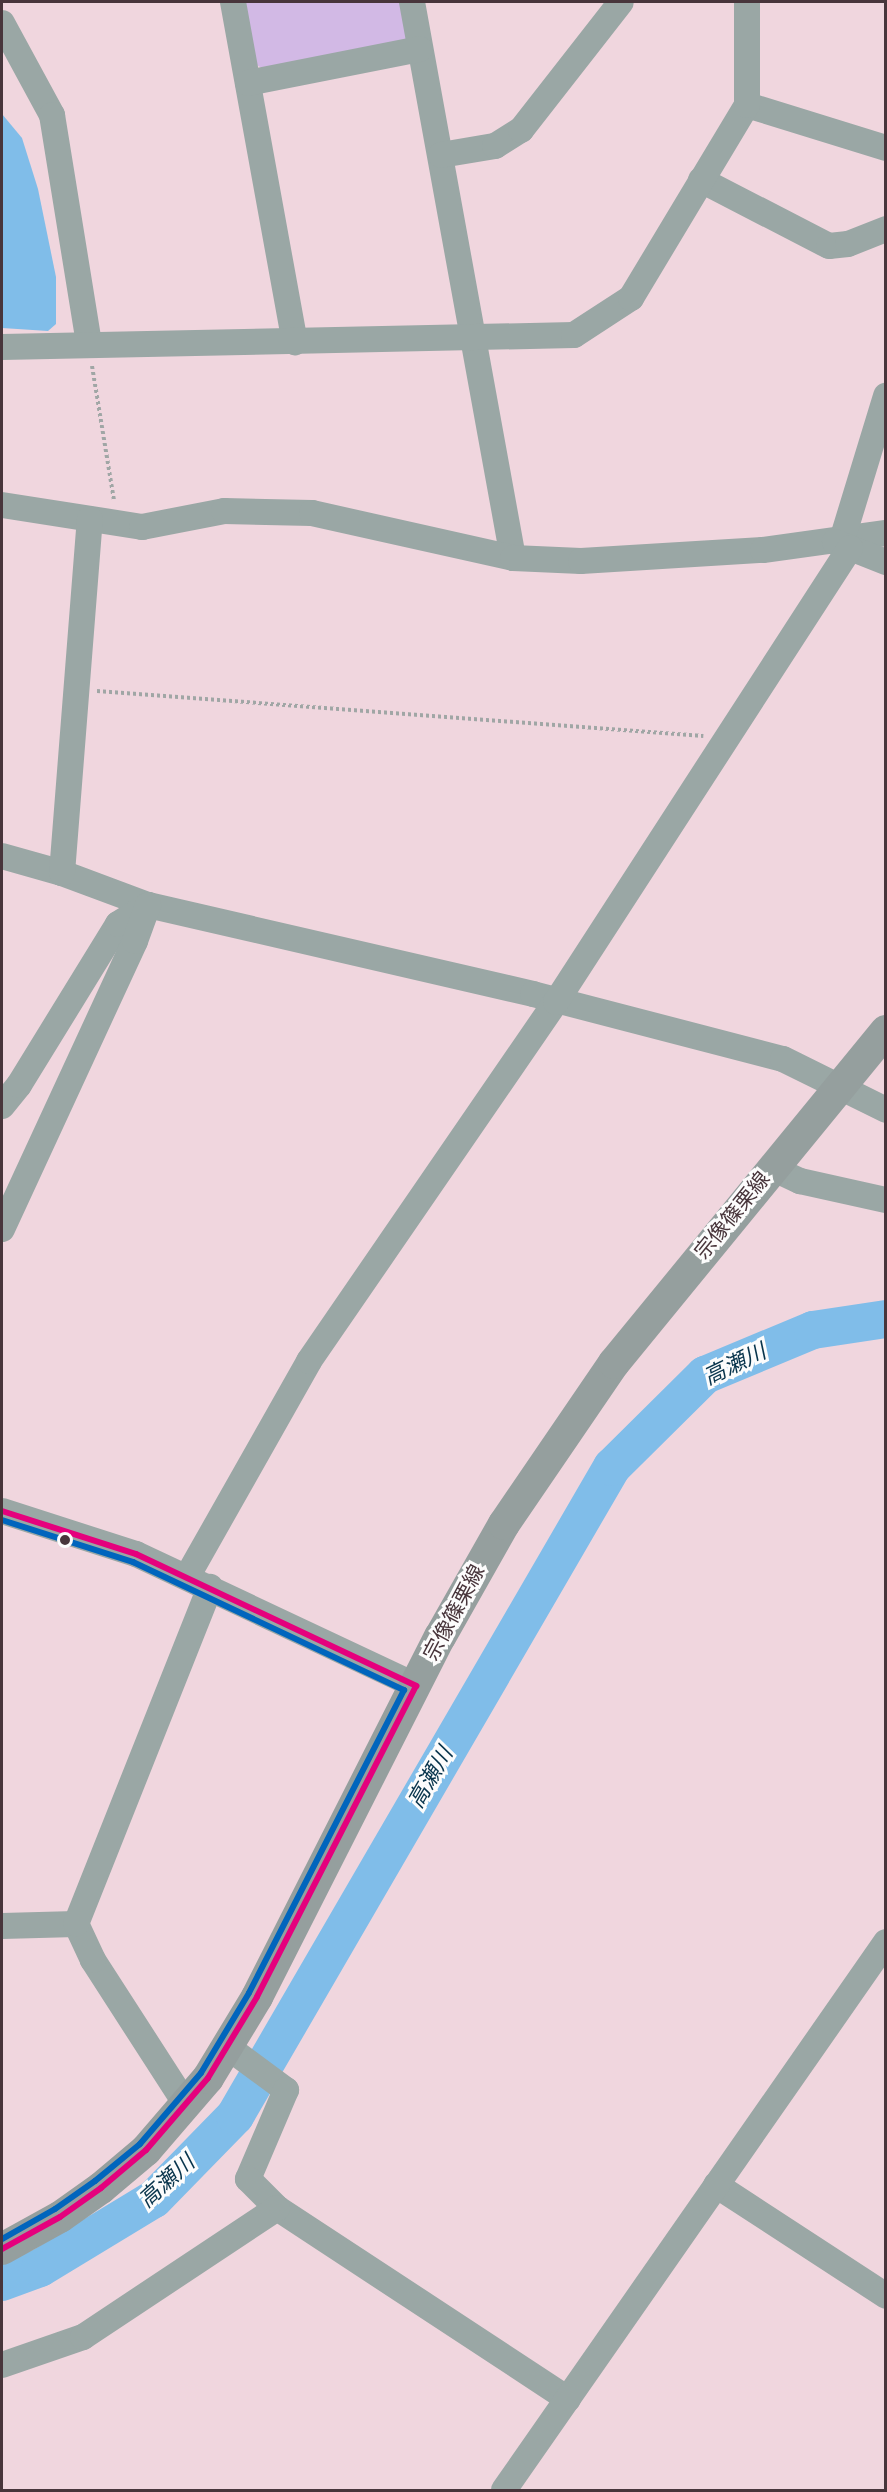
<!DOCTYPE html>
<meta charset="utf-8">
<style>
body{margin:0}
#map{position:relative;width:887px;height:2492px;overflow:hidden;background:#f0d6de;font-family:"Varela Round","Noto Sans JP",sans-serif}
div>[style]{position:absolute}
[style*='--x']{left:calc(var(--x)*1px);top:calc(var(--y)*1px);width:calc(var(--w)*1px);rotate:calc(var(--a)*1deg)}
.green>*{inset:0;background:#d2b9e5}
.water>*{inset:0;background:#80bde9}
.river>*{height:38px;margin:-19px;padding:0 19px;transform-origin:19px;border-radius:19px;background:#80bde9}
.path>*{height:4px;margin-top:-2px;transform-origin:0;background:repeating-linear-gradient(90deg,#a0a6a5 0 3px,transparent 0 6px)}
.minor>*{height:26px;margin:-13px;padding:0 13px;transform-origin:13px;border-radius:13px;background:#9aa7a5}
.major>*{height:32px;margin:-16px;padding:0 16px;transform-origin:16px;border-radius:16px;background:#959f9e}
.bus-1>*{height:6px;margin:-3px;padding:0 3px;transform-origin:3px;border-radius:3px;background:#e5007d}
.bus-2>*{height:6px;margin:-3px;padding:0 3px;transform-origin:3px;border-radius:3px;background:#0065bd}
.dots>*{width:16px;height:16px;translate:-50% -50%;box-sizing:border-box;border:3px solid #fcfcfc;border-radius:50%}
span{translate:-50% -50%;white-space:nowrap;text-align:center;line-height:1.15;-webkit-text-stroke:6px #fcfcfc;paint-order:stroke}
.street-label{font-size:21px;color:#48353b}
.water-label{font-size:22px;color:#08344c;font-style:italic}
.frame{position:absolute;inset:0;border:3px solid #48353b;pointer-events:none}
</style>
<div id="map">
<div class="green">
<div style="clip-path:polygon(244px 2px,403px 2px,409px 36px,403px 46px,265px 70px,255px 64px)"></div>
</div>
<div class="water">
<div style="clip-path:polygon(2px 114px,22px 138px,38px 189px,56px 277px,56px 324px,48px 331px,2px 328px)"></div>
</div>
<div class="river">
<div style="--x:2;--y:2282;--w:40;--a:-20.2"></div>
<div style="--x:40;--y:2268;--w:133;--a:-31.2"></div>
<div style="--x:154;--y:2199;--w:116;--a:-45.7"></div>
<div style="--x:235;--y:2116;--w:751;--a:-59.85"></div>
<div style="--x:612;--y:1467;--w:131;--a:-44.7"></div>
<div style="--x:705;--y:1375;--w:117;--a:-22.6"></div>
<div style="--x:813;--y:1330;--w:74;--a:-8.6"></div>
</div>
<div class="path">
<div style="--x:92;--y:366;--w:137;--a:80.7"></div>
<div style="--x:97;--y:691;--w:608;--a:4.25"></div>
</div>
<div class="minor">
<div style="--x:233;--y:2;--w:346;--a:79.7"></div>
<div style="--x:412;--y:2;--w:565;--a:79.7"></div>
<div style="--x:2;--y:23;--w:105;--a:61.5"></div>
<div style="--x:52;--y:115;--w:232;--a:80.8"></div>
<div style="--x:248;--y:83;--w:175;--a:-11.2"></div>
<div style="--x:747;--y:105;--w:145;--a:17.2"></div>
<div style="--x:441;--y:155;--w:55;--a:-9.5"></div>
<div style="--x:495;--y:146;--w:31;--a:-32"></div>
<div style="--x:521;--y:130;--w:162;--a:-52"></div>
<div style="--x:701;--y:180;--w:144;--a:27.3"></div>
<div style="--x:829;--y:246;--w:19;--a:-6"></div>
<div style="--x:848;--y:244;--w:41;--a:-21.5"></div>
<div style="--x:2;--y:347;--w:572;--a:-1.2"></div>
<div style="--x:574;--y:335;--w:68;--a:-33"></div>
<div style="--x:631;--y:298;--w:225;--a:-59"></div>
<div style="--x:747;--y:105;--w:103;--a:-90"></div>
<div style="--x:2;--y:505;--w:142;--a:8.9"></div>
<div style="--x:142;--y:527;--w:84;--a:-11"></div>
<div style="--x:224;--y:511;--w:88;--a:1.3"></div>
<div style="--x:312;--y:513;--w:206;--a:12.6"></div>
<div style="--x:513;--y:558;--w:68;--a:2.5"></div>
<div style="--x:581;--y:561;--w:182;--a:-3.5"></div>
<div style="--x:763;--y:550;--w:124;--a:-7.9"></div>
<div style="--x:842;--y:540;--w:151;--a:-73"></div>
<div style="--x:835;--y:542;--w:55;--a:21.4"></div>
<div style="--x:2;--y:856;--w:62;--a:15.8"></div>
<div style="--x:62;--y:873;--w:92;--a:20.4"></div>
<div style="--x:148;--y:905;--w:395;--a:13"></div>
<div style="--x:533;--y:994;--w:258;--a:14.6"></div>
<div style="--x:783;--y:1059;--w:115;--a:26.3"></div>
<div style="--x:62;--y:873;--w:355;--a:-85.5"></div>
<div style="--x:2;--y:1106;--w:27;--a:-51"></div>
<div style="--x:19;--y:1085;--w:189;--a:-58.4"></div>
<div style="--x:118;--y:924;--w:36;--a:-32"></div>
<div style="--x:772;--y:1168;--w:31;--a:25"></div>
<div style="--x:800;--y:1181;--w:88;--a:12.5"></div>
<div style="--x:2;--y:1229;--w:317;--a:-65.2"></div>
<div style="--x:135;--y:941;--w:38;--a:-70"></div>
<div style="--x:2;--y:1511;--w:141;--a:17.8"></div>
<div style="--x:136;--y:1554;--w:310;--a:25.2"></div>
<div style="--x:187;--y:1577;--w:248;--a:-60.5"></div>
<div style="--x:309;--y:1361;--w:436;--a:-55.5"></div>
<div style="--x:556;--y:1002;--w:541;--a:-57.07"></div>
<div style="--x:2;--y:1926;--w:74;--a:-1.5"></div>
<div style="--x:229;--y:2048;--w:71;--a:36.4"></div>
<div style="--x:286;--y:2090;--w:97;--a:113.1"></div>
<div style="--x:248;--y:2179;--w:41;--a:45"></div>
<div style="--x:277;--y:2208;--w:348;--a:33.3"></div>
<div style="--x:187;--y:2106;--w:174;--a:-122.8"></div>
<div style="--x:93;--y:1960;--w:40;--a:-115"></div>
<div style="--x:76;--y:1924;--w:363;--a:-68.3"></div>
<div style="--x:716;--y:2185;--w:203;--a:33.1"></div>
<div style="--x:2;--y:2365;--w:86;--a:-19.1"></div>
<div style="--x:83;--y:2337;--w:233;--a:-33.6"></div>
<div style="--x:504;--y:2490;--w:668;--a:-55.12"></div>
</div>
<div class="major">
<div style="--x:2;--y:2249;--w:66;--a:-28.9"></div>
<div style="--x:60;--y:2217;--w:50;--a:-35.3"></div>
<div style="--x:101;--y:2188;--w:59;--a:-40.2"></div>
<div style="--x:146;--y:2150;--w:95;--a:-49.3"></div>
<div style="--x:208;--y:2078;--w:95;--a:-58.8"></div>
<div style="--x:257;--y:1997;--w:404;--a:-63.1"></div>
<div style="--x:440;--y:1637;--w:130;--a:-60.5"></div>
<div style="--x:504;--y:1524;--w:195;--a:-55.7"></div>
<div style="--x:614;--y:1363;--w:429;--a:-50.7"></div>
</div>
<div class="bus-1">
<div style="--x:2;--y:1511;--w:141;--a:17.8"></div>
<div style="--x:136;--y:1554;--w:310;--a:25.2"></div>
<div style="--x:416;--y:1686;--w:349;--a:117.1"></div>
<div style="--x:257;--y:1997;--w:95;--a:121.2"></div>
<div style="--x:208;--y:2078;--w:95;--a:130.7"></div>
<div style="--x:146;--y:2150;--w:59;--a:139.8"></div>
<div style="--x:101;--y:2188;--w:50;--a:144.7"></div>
<div style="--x:60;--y:2217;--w:66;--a:151.1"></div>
</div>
<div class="bus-2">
<div style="--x:2;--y:1520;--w:138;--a:17.8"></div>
<div style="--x:133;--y:1562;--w:300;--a:25.3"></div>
<div style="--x:404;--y:1690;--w:340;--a:117.1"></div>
<div style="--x:249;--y:1993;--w:93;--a:121"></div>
<div style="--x:201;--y:2073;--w:94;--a:130.7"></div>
<div style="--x:140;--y:2144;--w:58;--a:140.6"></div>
<div style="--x:95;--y:2181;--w:49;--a:145"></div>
<div style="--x:55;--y:2209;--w:61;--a:150.5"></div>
</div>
<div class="dots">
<div style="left:65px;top:1540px;background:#48353b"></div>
</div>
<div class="street-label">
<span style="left:733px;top:1216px;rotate:-51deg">宗像篠栗線</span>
<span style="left:455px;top:1613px;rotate:-62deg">宗像篠栗線</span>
</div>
<div class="water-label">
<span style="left:735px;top:1365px;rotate:-26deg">高瀬川</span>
<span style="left:431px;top:1778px;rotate:-60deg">高瀬川</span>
<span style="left:167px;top:2182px;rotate:-42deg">高瀬川</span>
</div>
<div class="frame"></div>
</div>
